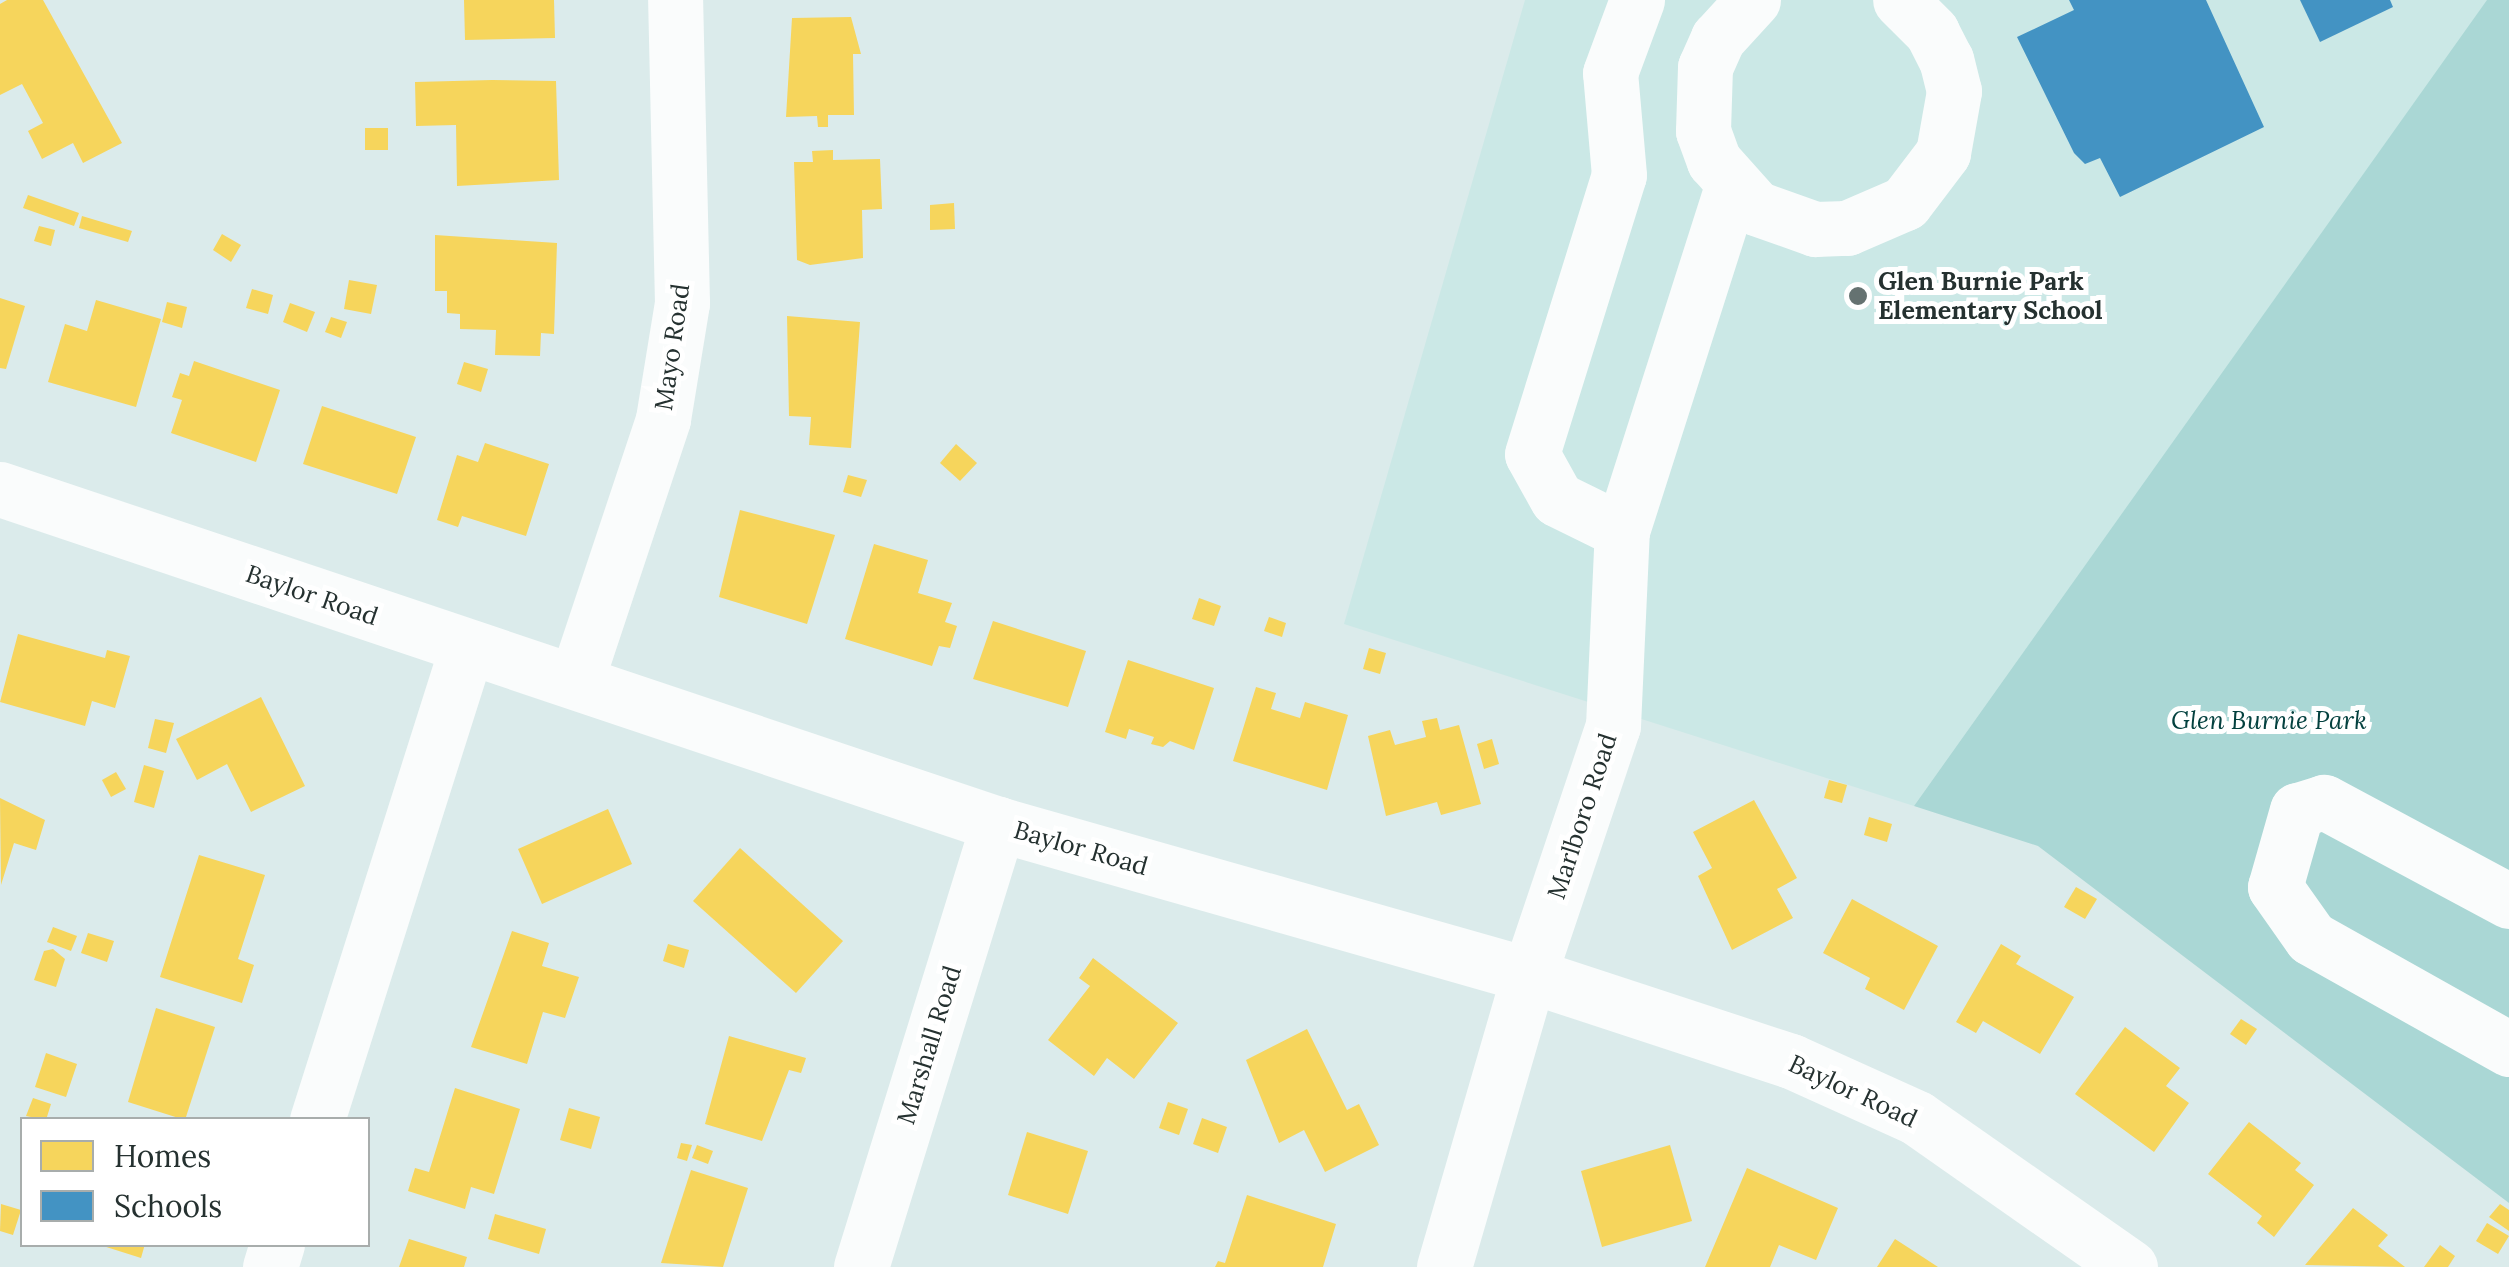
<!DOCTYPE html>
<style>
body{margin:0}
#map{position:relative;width:2509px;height:1267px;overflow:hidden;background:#dbebeb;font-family:Lora,serif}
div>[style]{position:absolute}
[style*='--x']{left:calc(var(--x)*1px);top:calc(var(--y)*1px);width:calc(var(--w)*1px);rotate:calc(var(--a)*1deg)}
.built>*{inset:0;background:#cbe8e6}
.green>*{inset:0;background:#aad7d5}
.homes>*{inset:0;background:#f6d55c}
.schools>*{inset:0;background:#4393c3}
.minor>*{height:55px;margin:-27.5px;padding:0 27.5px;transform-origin:27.5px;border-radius:27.5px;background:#fafcfc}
.dots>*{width:28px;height:28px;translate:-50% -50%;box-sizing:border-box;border:5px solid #fff;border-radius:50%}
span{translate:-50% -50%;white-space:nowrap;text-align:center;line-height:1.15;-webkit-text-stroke:10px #fff;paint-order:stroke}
.poi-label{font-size:25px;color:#253130;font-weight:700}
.left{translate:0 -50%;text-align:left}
.street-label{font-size:25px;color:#253130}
.park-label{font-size:25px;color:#04413f;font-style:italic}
.legend{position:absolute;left:20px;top:1117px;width:350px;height:130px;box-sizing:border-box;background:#fff;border:2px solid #a8adac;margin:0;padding:12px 18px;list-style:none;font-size:30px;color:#253130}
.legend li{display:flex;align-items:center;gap:20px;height:50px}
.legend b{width:50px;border:2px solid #a8adac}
</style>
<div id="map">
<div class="built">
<div style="clip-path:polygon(1525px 0,2488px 0,1914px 806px,1344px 624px)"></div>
</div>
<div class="green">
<div style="clip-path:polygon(2487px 0,2509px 0,2509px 1203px,2038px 846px,1914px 806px)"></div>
</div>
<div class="homes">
<div style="clip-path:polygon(7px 0,43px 0,122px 143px,83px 163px,73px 143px,42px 159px,28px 131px,43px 123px,22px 84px,0 95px,0 4px)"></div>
<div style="clip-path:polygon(464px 0,554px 0,555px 38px,465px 40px)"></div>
<div style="clip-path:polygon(851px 17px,861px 54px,853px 54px,854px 115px,828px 115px,828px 127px,818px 127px,817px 116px,786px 117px,792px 18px)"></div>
<div style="clip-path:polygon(492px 80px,556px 81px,559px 180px,457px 186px,456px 125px,416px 126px,415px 82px)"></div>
<div style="clip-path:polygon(365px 128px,388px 128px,388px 150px,365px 150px)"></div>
<div style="clip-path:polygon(833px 150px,833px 160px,880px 159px,882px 209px,862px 210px,863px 258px,810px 265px,797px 260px,794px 162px,813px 162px,812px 151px)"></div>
<div style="clip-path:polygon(28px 195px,79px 213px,74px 226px,23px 208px)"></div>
<div style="clip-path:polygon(954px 203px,955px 229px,930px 230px,930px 205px)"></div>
<div style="clip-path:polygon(82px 216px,132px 231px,128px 242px,79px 228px)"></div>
<div style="clip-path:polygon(39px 226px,55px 230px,51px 246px,34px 241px)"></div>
<div style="clip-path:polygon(222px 234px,241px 245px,231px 262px,213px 250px)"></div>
<div style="clip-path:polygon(435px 235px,557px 243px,554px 334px,541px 333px,540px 356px,495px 355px,496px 330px,460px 329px,460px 314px,447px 313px,447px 291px,435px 291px)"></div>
<div style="clip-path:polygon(349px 280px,377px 285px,371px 314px,344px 309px)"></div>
<div style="clip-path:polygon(252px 289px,273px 295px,268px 314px,246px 308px)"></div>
<div style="clip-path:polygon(0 298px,25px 306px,6px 369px,0 368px)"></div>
<div style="clip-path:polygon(96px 300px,161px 319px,136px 407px,48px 382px,65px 324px,87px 331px)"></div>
<div style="clip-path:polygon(167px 302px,187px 307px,182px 328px,162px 322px)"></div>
<div style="clip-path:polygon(290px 303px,315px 312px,307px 332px,283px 322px)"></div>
<div style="clip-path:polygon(787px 316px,860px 322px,851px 448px,809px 445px,811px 417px,789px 416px)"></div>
<div style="clip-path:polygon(331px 317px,347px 322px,341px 338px,325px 332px)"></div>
<div style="clip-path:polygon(194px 361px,280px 390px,256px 462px,171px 433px,182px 400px,172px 397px,180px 373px,189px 376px)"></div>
<div style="clip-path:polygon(464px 362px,488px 369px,481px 392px,457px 384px)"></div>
<div style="clip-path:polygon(322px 406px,416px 437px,397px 494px,303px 464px)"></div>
<div style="clip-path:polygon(485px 443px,549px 464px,526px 536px,462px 516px,458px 527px,437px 520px,457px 455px,478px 462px)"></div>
<div style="clip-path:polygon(956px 444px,977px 463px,960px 481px,940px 463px)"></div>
<div style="clip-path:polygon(848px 475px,867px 480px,861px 497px,843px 492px)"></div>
<div style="clip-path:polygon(740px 510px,835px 535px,807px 624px,719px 597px)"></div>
<div style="clip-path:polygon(874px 544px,928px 560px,918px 593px,952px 603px,945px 622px,957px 626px,950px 648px,939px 646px,932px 666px,845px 639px)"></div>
<div style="clip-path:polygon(1199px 598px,1221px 606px,1214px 626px,1192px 619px)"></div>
<div style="clip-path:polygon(1269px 617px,1286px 623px,1282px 637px,1264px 631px)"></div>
<div style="clip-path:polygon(993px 621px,1086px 651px,1068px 707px,973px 679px)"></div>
<div style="clip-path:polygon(18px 634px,105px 658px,107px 650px,130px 656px,115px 708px,92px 701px,85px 726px,0 702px)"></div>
<div style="clip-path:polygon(1369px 648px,1386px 653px,1380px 674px,1363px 669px)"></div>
<div style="clip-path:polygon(1128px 660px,1214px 688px,1194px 750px,1170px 741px,1163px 747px,1151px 744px,1154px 737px,1129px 729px,1126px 739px,1105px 732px)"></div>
<div style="clip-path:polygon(1256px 687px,1276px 693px,1271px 709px,1300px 718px,1305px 702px,1348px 715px,1327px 790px,1233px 761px)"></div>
<div style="clip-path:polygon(261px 697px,305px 786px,251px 812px,227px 764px,197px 780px,176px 739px)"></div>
<div style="clip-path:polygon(1437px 718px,1440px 730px,1459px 725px,1481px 804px,1441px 815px,1437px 802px,1386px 816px,1368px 736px,1390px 730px,1395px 745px,1426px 737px,1422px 721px)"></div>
<div style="clip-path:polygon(155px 719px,174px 723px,166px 753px,148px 748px)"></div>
<div style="clip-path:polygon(1492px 739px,1499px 764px,1484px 769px,1477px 744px)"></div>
<div style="clip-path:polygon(144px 765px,164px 771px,154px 808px,134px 802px)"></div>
<div style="clip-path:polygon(116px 772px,126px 789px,111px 797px,102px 780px)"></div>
<div style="clip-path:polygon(1829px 780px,1847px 785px,1842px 803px,1824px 798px)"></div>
<div style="clip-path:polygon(0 798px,45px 820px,36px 850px,14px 843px,1px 885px)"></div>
<div style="clip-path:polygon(1754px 800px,1797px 878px,1777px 889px,1793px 918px,1732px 950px,1698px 876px,1712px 868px,1693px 832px)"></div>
<div style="clip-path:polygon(608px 809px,632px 864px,542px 904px,518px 849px)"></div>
<div style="clip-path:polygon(1869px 817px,1892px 824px,1887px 842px,1864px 835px)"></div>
<div style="clip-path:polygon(740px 848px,843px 941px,796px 993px,693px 901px)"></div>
<div style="clip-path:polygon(199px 855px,265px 875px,238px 959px,254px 965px,242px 1003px,160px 977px)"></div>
<div style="clip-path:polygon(2076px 887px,2097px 899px,2085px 919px,2064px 907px)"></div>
<div style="clip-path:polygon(1852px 899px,1938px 946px,1904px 1010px,1865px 989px,1870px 978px,1823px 953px)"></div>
<div style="clip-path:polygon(53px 927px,77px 936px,71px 951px,47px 942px)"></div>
<div style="clip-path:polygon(512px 931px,549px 943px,542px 966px,579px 977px,565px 1018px,543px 1012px,527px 1064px,471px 1047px)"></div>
<div style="clip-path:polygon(88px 933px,114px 941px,107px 962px,81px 953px)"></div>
<div style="clip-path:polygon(668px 944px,689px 950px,684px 968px,663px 961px)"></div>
<div style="clip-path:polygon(2001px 944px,2021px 956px,2016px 964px,2074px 997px,2040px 1054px,1983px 1021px,1976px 1033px,1956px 1022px)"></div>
<div style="clip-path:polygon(53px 949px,65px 959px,56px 987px,34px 980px,44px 951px)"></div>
<div style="clip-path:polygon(1093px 958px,1178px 1023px,1134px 1079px,1107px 1058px,1094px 1076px,1048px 1040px,1090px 986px,1079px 978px)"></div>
<div style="clip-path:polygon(156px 1008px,215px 1027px,185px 1120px,128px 1102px)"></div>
<div style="clip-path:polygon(2241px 1019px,2257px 1029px,2246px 1045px,2230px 1034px)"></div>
<div style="clip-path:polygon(2125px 1027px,2180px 1068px,2166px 1086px,2189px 1103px,2154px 1152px,2075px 1094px)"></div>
<div style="clip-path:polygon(1307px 1029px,1347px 1110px,1359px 1104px,1379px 1145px,1325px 1172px,1304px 1130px,1279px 1143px,1246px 1060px)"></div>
<div style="clip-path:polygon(729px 1036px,806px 1058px,801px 1073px,789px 1070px,762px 1141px,705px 1124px)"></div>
<div style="clip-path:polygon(46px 1053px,77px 1064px,66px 1097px,35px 1087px)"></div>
<div style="clip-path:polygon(455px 1088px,520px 1109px,494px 1194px,471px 1187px,465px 1209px,408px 1191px,415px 1168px,429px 1172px)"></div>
<div style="clip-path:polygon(33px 1098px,51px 1104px,46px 1120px,26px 1116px)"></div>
<div style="clip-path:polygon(1168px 1102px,1188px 1109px,1179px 1135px,1159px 1128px)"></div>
<div style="clip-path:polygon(569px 1108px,600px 1117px,591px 1149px,560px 1140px)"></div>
<div style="clip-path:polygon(1202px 1118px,1227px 1127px,1218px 1153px,1193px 1144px)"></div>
<div style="clip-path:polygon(2249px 1122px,2301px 1163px,2295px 1170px,2314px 1185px,2274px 1237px,2257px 1223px,2262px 1216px,2208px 1174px)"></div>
<div style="clip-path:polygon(1027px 1132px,1088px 1151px,1068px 1214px,1008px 1195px)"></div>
<div style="clip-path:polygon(681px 1143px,692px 1145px,687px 1161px,677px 1158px)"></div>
<div style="clip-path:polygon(697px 1145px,713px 1151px,708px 1164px,692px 1158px)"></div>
<div style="clip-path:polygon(1670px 1145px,1692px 1221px,1602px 1247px,1581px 1171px)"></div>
<div style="clip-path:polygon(1747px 1168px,1838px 1208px,1816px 1260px,1779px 1245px,1770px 1267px,1705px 1267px)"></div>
<div style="clip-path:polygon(691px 1170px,748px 1188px,723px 1267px,661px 1263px)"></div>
<div style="clip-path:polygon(1247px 1195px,1336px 1224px,1323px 1267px,1215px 1267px,1218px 1261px,1225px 1263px)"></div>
<div style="clip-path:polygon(1px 1204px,21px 1210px,13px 1235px,0 1231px)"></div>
<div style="clip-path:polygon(2500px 1204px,2509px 1210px,2509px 1231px,2489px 1217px)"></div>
<div style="clip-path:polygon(2353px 1208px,2388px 1235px,2378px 1246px,2405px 1267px,2305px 1265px)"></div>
<div style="clip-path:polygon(495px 1214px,546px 1229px,539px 1254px,488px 1239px)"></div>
<div style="clip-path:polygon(2487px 1223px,2509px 1236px,2498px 1254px,2476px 1241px)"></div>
<div style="clip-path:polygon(409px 1239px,467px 1257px,464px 1267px,399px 1267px)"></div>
<div style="clip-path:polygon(1895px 1239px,1909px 1248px,1938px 1267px,1877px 1267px)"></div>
<div style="clip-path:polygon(145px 1244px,141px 1258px,100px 1245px,100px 1244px)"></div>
<div style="clip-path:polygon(2440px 1245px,2455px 1256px,2448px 1267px,2424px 1267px)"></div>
</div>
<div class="schools">
<div style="clip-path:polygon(2069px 0,2206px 0,2264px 127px,2120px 197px,2100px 158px,2085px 164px,2074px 153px,2017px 37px,2074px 10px)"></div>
<div style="clip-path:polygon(2300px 0,2390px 0,2393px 7px,2320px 42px)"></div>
</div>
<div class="minor">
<div style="--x:1753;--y:0;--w:52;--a:132.6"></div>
<div style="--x:1718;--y:38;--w:32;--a:114"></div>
<div style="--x:1705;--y:67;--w:64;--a:91.8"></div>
<div style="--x:1703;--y:131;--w:32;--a:70"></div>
<div style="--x:1714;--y:161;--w:63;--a:48.2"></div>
<div style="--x:1756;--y:208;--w:63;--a:19.6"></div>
<div style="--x:1815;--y:229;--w:32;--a:-2"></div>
<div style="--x:1847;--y:228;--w:63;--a:-23.3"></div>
<div style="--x:1905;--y:203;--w:63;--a:-52.8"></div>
<div style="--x:1943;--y:153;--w:63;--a:-79.9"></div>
<div style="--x:1954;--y:91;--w:32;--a:-104"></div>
<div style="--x:1946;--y:60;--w:31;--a:-117"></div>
<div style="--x:1932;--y:32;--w:45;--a:-135"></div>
<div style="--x:0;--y:489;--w:1053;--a:18.56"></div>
<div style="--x:998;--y:824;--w:552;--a:15.87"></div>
<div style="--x:1529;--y:975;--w:276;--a:18.2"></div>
<div style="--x:1791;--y:1061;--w:138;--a:24.3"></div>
<div style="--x:1917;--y:1118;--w:260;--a:35"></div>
<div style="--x:1622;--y:531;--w:72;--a:-153.8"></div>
<div style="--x:1557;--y:499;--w:51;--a:-119.1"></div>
<div style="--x:1532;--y:454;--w:292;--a:-72.7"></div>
<div style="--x:1619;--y:175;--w:102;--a:-95"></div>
<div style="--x:1610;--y:73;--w:78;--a:-69.7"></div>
<div style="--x:576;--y:681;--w:276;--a:-71.6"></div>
<div style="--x:663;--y:419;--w:118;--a:-80.7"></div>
<div style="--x:682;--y:303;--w:303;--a:-91.3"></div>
<div style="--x:2509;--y:901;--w:210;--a:-151.8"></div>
<div style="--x:2324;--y:802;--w:28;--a:163"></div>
<div style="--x:2297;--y:810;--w:80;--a:105.9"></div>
<div style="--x:2275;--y:887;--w:62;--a:54.8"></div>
<div style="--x:2311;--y:938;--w:227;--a:29.3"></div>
<div style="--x:317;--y:1120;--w:495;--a:-72.4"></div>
<div style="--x:270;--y:1267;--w:24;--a:-73"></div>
<div style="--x:861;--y:1267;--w:464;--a:-72.8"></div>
<div style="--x:1444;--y:1267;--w:304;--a:-73.8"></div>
<div style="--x:1529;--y:975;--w:263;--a:-71.4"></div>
<div style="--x:1613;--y:726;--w:195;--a:-87.4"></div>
<div style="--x:1622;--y:531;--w:361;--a:-72.3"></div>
</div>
<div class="dots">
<div style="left:1858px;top:296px;background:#657271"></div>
</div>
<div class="poi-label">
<span class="left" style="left:1878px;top:296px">Glen Burnie Park<br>Elementary School</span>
</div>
<div class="street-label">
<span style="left:672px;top:347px;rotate:-82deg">Mayo Road</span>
<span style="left:312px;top:595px;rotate:19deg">Baylor Road</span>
<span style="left:1582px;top:816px;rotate:-72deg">Marlboro Road</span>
<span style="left:1081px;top:848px;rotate:16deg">Baylor Road</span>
<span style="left:929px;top:1045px;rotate:-73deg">Marshall Road</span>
<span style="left:1853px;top:1091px;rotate:25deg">Baylor Road</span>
</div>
<div class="park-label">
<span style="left:2269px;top:720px">Glen Burnie Park</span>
</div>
<ul class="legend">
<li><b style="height:28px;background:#f6d55c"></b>Homes</li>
<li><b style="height:28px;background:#4393c3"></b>Schools</li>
</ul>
</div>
